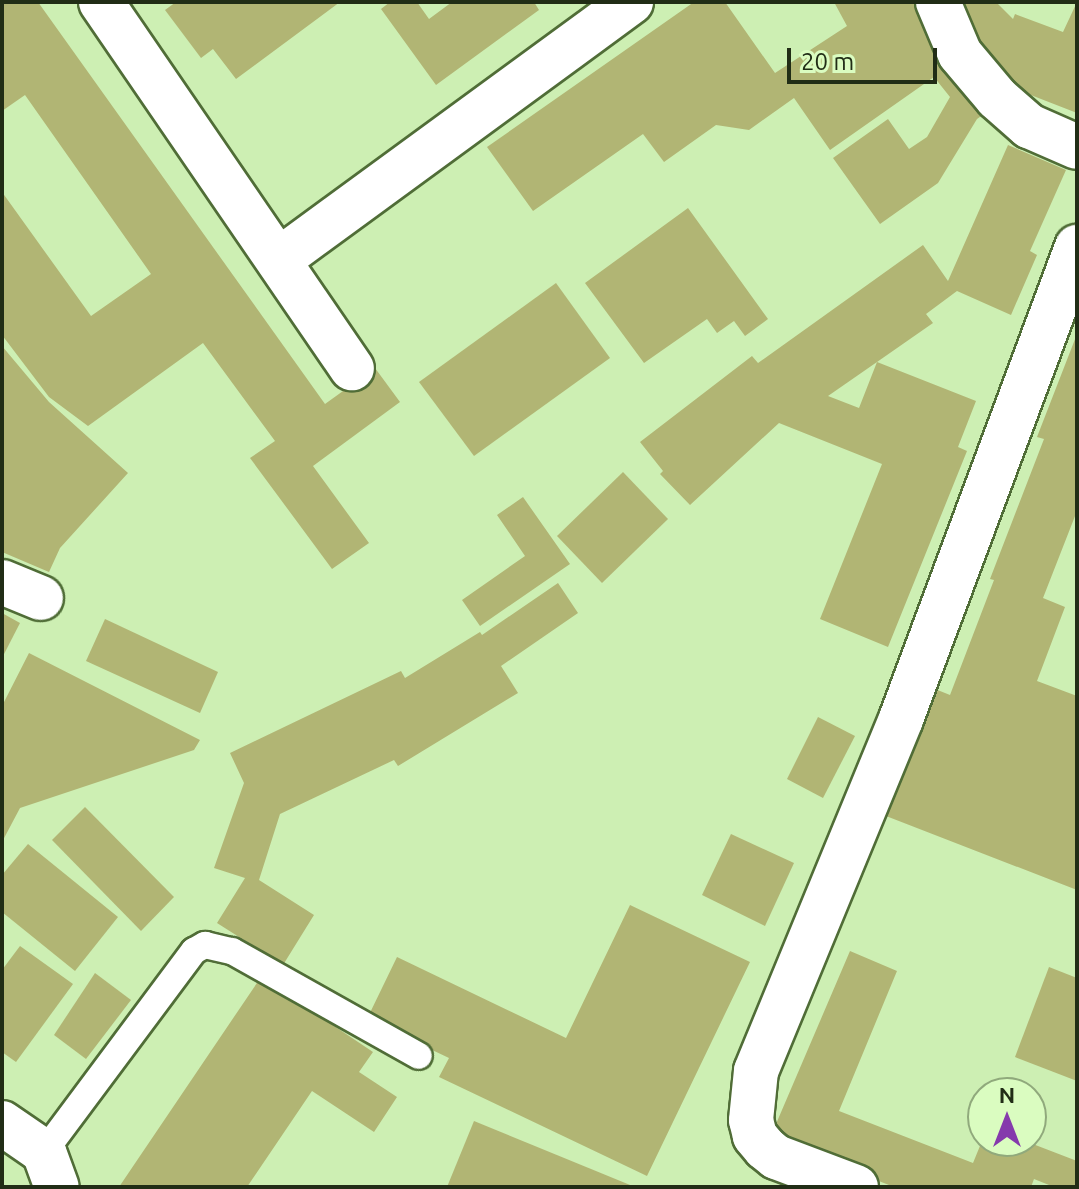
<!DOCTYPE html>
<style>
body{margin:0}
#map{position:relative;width:1079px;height:1189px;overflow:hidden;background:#cdefb3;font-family:Ubuntu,sans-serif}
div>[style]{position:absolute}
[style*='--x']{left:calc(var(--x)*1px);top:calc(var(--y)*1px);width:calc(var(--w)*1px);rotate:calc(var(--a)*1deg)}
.building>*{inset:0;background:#b1b574}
.roads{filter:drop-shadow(2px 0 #506d37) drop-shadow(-2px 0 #506d37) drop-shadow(0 2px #506d37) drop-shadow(0 -2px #506d37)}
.service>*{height:26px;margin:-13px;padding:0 13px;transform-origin:13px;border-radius:13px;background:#fff}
.minor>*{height:44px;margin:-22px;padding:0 22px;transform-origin:22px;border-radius:22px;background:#fff}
span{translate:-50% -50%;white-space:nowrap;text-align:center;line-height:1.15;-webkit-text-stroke:6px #dafcc0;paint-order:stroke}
.frame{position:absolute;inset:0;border:4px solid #212d16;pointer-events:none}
.north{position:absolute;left:967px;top:1077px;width:80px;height:80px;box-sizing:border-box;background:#dafcc0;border:2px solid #90a97c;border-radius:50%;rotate:0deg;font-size:22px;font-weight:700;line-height:32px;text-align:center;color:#212d16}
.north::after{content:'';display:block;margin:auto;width:28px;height:36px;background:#853aac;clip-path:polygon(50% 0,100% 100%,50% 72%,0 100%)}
.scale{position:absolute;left:787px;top:48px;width:150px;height:36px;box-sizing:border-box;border:4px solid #212d16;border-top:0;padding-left:10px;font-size:24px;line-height:28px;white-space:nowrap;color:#212d16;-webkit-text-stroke:6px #dafcc0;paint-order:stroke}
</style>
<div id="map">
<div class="building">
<div style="clip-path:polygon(2px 2px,38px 2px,325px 404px,375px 368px,400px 402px,313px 466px,369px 543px,332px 569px,250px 458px,275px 441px,203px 343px,88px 426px,49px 397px,2px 335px,2px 192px,91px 316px,151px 274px,25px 95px,2px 111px)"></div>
<div style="clip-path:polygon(176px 2px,340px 2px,236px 79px,213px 49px,201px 58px,165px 10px)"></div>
<div style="clip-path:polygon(390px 2px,417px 2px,429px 19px,452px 2px,534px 2px,539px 10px,436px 85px,381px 9px)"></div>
<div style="clip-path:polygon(694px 2px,725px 2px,775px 73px,847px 26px,834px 2px,921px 2px,987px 112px,977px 119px,938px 183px,880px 224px,833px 158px,888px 119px,909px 149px,927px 137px,950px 97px,934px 77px,830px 150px,794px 98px,749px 130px,716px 125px,664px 162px,643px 134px,533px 211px,487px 147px)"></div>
<div style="clip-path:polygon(957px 2px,996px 2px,1013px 19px,1015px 14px,1063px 32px,1077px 2px,1077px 113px,990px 79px)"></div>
<div style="clip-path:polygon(evenodd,1008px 145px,1066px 170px,1030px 251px,1037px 255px,1011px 315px,957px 291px,926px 314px,933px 323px,877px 362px,976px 401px,958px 447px,967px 451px,888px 647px,820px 619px,882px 464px,779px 423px,690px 505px,660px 474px,663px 471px,640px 442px,752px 356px,758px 363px,923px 245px,948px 281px,1008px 145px,877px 362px,859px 408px,828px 396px,877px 362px)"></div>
<div style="clip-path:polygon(688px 208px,768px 319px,745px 336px,734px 321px,717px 333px,707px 319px,644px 363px,585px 283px)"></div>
<div style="clip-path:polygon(556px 283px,610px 358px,474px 456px,419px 382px)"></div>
<div style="clip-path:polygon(1077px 334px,1077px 511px,1043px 598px,1065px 607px,1037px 681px,1077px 696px,1077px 890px,886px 816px,935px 689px,950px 695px,994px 580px,990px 579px,1044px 439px,1037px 437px)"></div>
<div style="clip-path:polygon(2px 346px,49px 402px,128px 473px,60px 548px,49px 572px,2px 552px)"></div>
<div style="clip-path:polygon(623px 472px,668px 519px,602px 583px,557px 536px)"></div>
<div style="clip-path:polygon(523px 497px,570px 564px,480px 626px,462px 600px,525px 556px,497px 515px)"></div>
<div style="clip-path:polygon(558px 583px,578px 613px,501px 666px,518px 693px,398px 766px,394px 760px,280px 814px,259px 880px,314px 915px,283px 965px,217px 923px,245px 878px,214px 868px,244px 783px,230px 753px,401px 671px,405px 678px,480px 632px,482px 635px)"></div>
<div style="clip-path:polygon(2px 613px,20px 623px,2px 658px)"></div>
<div style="clip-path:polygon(105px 619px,218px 672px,200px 713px,86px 661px)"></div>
<div style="clip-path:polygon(29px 653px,200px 740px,194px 750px,20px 808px,2px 842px,2px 706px)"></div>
<div style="clip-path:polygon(818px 717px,855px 736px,823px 798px,787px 779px)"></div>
<div style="clip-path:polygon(85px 807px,174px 897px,141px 931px,52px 840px)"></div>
<div style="clip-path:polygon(731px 834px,794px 863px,765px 926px,702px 895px)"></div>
<div style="clip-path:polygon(28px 844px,118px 917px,75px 971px,2px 912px,2px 875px)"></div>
<div style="clip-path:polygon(630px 905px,750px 962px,647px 1176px,439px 1077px,449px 1058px,367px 1019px,397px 957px,566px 1038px)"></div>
<div style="clip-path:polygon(20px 946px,73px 984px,16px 1062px,2px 1052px,2px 970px)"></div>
<div style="clip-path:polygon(850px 951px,897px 971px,839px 1111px,973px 1163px,982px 1141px,1025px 1141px,1077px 1161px,1077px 1187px,1054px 1187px,1034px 1179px,1031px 1187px,894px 1187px,770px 1138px)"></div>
<div style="clip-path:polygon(1049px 967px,1077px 978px,1077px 1081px,1015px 1057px)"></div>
<div style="clip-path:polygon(95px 973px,131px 1000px,86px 1059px,54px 1035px)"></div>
<div style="clip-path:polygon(261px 977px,373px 1052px,359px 1072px,397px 1097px,374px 1132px,312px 1091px,247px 1187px,119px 1187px)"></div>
<div style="clip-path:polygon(474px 1121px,635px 1187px,447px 1187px)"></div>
</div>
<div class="roads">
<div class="service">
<div style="--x:44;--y:1152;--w:251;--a:-53.3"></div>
<div style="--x:194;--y:951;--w:13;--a:-29"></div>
<div style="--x:205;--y:945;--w:28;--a:13"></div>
<div style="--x:232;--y:951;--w:214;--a:29.3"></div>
</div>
<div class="minor">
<div style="--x:101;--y:2;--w:444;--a:55.6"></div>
<div style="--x:938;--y:2;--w:56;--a:67.1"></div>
<div style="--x:960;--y:54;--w:57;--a:49.9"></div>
<div style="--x:997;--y:98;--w:43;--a:41.2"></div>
<div style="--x:1029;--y:126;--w:52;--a:23.6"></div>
<div style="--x:280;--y:259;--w:435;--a:-36.2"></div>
<div style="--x:2;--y:582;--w:42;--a:22.3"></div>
<div style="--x:2;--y:1123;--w:51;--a:34.6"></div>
<div style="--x:44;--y:1152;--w:37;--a:70"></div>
<div style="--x:856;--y:1187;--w:85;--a:-159.4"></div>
<div style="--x:776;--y:1157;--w:14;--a:-141"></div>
<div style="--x:765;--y:1148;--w:16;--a:-130"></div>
<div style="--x:755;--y:1136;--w:16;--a:-104"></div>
<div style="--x:751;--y:1120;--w:49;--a:-84.2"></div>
<div style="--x:756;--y:1071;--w:381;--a:-67.6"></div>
<div style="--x:901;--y:719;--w:504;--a:-69.55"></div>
</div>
</div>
<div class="frame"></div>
<div class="north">N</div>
<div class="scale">20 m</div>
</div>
